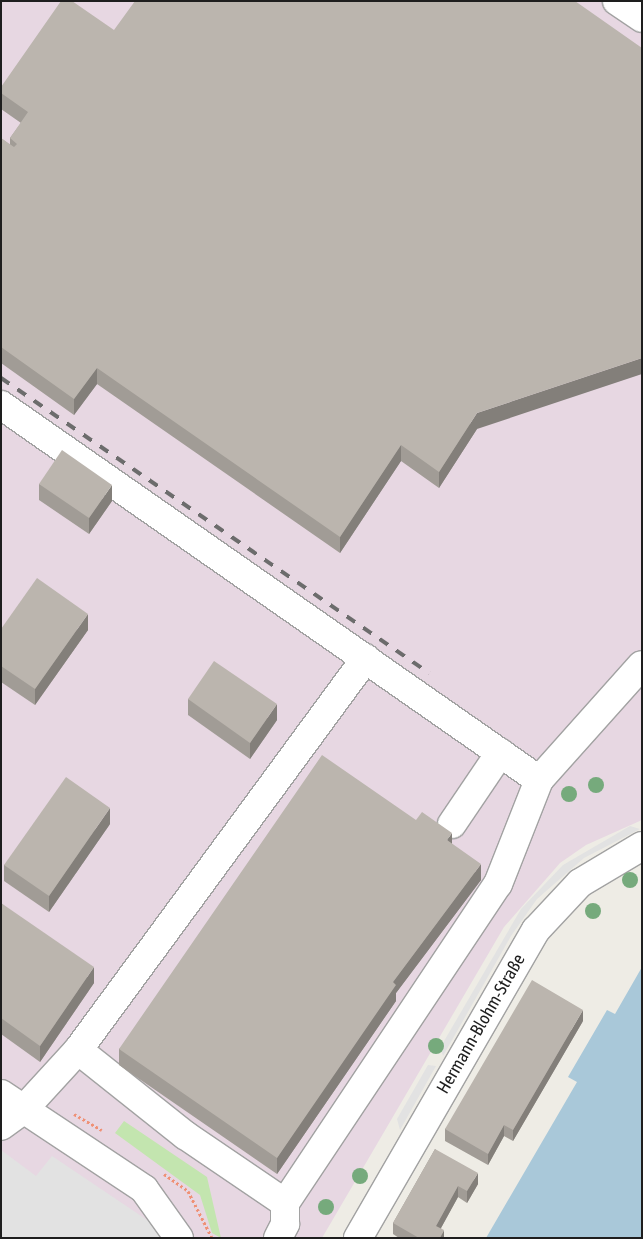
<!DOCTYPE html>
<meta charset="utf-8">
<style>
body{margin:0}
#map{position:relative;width:643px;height:1239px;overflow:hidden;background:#eeece5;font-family:"Asap Condensed",sans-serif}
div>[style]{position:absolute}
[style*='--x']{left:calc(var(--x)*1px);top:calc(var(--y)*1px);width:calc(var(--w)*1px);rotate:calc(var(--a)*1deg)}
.industrial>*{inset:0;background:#e7d7e2}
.grass>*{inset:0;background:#c3e5af}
.parking>*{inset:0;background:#e2e2e2}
.water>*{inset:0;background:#a9c8d9}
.path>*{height:3px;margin-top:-1.5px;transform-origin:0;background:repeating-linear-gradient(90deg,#ef9075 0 2.5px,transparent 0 5px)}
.roads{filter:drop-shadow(1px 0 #a2a2a2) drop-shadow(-1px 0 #a2a2a2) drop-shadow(0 1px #a2a2a2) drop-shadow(0 -1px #a2a2a2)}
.minor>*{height:28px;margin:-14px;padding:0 14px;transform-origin:14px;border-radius:14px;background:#fff}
.rail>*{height:4px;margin-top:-2px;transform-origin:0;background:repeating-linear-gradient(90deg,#6c6c6c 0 10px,transparent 0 20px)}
.trees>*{width:16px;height:16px;margin:-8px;border-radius:50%;background:#76aa7c}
.wall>*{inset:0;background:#a19c96}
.shaded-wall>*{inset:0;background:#837f7a}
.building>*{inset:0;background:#bbb5ae}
span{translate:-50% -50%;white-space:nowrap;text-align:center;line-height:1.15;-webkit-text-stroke:4px #fff;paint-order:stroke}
.street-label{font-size:18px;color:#1e1e1e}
.frame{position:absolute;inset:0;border:2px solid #1e1e1e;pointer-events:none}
</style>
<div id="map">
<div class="industrial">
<div style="clip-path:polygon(1px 1px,642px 1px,642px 820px,586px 845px,560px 863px,504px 927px,322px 1238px,1px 1238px)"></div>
</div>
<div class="grass">
<div style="clip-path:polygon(124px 1121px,207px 1177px,221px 1238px,212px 1233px,200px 1195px,115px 1133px)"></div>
</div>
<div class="parking">
<div style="clip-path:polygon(630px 826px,640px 829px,584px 858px,537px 899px,511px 936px,443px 1056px,440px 1048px,521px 909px,563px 865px)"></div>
<div style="clip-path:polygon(428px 1065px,436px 1066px,400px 1130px,397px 1119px)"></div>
<div style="clip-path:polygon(1px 1150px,36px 1176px,52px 1156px,159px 1228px,161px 1238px,1px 1238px)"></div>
</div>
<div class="water">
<div style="clip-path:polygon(642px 967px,642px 1238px,486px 1238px,577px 1082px,568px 1077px,607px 1010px,615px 1014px)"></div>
</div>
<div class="path">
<div style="--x:74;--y:1114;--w:32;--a:30"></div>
<div style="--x:164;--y:1174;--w:29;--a:35"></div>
<div style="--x:188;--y:1191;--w:53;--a:62.9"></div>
</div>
<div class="roads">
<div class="minor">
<div style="--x:617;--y:1;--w:30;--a:34"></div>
<div style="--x:1;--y:405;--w:656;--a:34.88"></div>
<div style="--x:452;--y:824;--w:86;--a:-55.9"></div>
<div style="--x:78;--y:1050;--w:137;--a:38.5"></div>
<div style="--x:185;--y:1135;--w:121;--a:34.2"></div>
<div style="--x:1;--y:1094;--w:172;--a:33.6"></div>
<div style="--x:144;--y:1189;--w:60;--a:54.5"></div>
<div style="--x:1;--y:1126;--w:29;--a:-36"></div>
<div style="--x:24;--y:1109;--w:80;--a:-47.5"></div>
<div style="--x:78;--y:1050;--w:486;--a:-53.7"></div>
<div style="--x:278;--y:1238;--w:16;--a:-63"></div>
<div style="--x:285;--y:1224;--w:21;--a:-90"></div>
<div style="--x:285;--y:1203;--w:384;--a:-56.3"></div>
<div style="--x:498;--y:884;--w:112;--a:-68.5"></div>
<div style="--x:539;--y:780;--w:154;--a:-48.2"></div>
<div style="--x:358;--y:1238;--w:356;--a:-60"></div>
<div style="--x:536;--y:930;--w:64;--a:-46.9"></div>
<div style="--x:580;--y:883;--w:72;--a:-30.8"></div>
</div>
</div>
<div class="rail">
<div style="--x:1;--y:378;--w:520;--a:34.58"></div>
</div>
<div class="trees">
<div style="left:596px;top:785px"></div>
<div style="left:569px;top:794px"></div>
<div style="left:630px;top:880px"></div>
<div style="left:593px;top:911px"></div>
<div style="left:436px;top:1046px"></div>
<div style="left:360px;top:1176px"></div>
<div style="left:326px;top:1207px"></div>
</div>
<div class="wall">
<div style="clip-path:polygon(1px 87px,477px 429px,439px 488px,401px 461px,340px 553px,97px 384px,74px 415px,1px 363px,1px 138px,10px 145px,10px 138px,21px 123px,1px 109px)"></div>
<div style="clip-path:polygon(39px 484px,112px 501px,89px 534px,39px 500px)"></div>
<div style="clip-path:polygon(1px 629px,88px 630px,35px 705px,1px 682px)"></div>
<div style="clip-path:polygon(188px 699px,277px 720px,250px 759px,188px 715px)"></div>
<div style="clip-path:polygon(416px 820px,452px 844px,481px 880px,396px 993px,396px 1001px,277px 1174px,119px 1065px,119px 1049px)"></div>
<div style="clip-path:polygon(110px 824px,49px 912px,4px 881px,4px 865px)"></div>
<div style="clip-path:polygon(1px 903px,94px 983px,40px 1062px,1px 1034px)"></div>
<div style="clip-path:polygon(583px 1021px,513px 1141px,504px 1136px,488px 1165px,445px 1141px,445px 1129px)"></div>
<div style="clip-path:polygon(435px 1149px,478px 1184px,467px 1203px,458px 1197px,441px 1228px,444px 1238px,399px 1238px,393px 1234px,393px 1223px)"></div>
</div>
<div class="shaded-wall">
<div style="clip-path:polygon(642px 358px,642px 374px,477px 429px,439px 488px,439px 472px,477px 413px)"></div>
<div style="clip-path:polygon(97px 368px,97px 384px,74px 415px,74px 399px)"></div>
<div style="clip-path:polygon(401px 445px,401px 461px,340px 553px,340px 537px)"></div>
<div style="clip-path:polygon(112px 485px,112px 501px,89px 534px,89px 518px)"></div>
<div style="clip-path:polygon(88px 614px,88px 630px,35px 705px,35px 689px)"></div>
<div style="clip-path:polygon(277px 704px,277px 720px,250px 759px,250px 743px)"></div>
<div style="clip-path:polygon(110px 808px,110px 824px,49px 912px,49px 896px)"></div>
<div style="clip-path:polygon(452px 833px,452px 849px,447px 840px)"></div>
<div style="clip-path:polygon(481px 864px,481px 880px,396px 993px,396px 1001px,277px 1174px,277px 1158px,393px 982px)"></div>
<div style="clip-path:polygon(94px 967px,94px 983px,40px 1062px,40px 1046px)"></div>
<div style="clip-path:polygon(583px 1010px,583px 1021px,513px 1141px,513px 1130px)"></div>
<div style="clip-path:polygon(504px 1125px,504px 1136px,488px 1165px,488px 1154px)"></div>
<div style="clip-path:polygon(478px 1173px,478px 1184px,467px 1203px,467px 1191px)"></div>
<div style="clip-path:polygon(458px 1186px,458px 1197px,436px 1237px,436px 1226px)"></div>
<div style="clip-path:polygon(444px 1230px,444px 1238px,440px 1238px)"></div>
</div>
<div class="building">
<div style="clip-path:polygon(61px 1px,72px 1px,114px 30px,135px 1px,575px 1px,642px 48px,642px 358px,477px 413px,439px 472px,401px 445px,340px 537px,97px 368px,74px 399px,1px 347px,1px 138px,14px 147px,17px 144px,10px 138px,28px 112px,1px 93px,1px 87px)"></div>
<div style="clip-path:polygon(62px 450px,112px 485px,89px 518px,39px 484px)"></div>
<div style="clip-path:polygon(37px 578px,88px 614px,35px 689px,1px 666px,1px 629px)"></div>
<div style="clip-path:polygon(214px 661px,277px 704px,250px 743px,188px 699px)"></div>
<div style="clip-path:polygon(322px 755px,416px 820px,422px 812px,452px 833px,447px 840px,481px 864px,393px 982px,396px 985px,277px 1158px,119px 1049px)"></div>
<div style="clip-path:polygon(66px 777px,110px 808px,49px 896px,4px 865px)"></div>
<div style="clip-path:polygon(1px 903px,94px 967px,40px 1046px,1px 1018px)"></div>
<div style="clip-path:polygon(532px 980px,583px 1010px,513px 1130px,504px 1125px,488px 1154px,445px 1129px)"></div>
<div style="clip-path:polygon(435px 1149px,478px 1173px,467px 1191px,458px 1186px,436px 1226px,444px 1230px,440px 1238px,419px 1238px,393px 1223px)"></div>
</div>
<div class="street-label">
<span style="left:481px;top:1024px;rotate:-60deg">Hermann-Blohm-Straße</span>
</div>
<div class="frame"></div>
</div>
